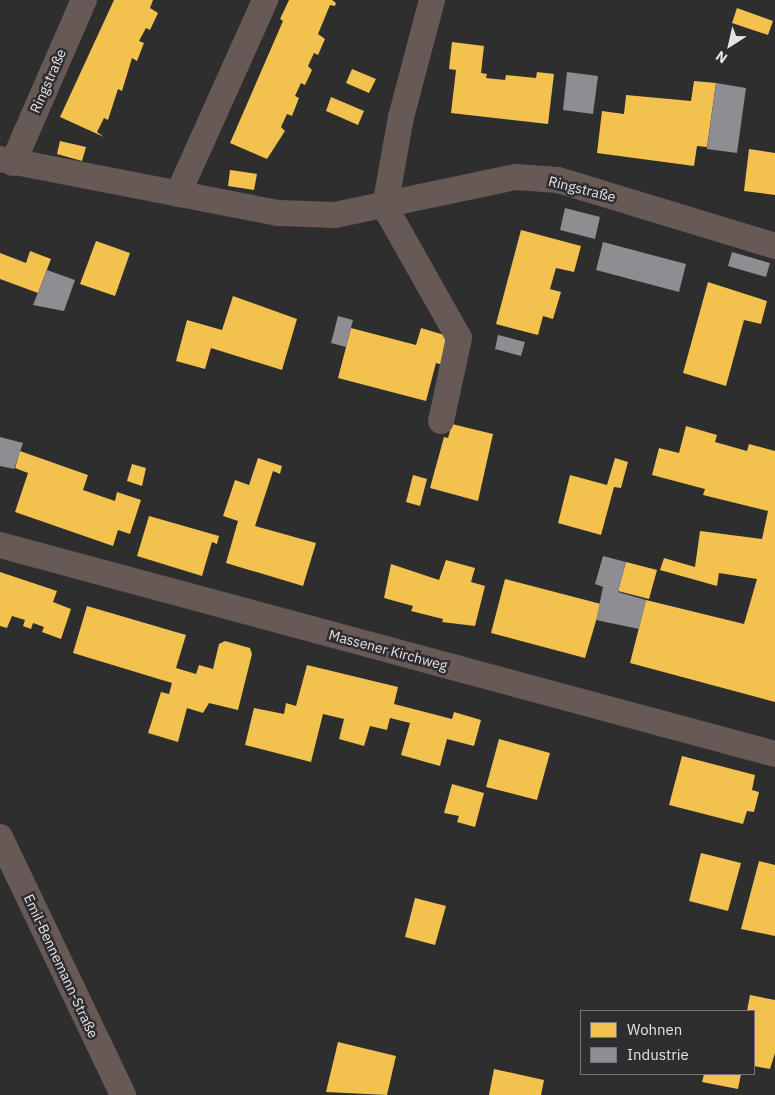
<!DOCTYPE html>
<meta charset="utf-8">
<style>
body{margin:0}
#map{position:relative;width:775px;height:1095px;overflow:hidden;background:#2e2e2e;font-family:"IBM Plex Sans",sans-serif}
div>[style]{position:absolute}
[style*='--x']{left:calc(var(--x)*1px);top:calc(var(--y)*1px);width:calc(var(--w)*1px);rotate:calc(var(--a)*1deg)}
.homes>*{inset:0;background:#f2c14e}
.industry>*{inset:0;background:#8d8d92}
.minor>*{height:26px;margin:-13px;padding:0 13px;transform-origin:13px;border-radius:13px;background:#675955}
span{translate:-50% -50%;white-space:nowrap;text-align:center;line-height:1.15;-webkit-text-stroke:5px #2f2d2f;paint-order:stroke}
.street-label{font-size:14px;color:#e4e3e5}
.legend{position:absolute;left:580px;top:1010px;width:175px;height:65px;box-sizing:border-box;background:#2f2d2f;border:1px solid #777678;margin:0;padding:6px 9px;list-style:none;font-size:15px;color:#e4e3e5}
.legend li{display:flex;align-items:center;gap:10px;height:25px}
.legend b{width:25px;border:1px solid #777678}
.north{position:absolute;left:705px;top:20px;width:50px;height:50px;-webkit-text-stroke:4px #2f2d2f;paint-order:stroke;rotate:215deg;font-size:14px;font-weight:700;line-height:20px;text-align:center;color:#e4e3e5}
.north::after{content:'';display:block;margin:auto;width:18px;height:22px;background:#e4e3e5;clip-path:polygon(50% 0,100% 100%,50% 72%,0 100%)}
</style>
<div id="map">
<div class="homes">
<div style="clip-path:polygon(114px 0,153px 0,150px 8px,158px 13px,150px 30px,146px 28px,139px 41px,144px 43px,137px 61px,132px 58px,122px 91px,118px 89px,108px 120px,104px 118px,97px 132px,104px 137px,60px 117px)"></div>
<div style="clip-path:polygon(289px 0,332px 0,336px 3px,335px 6px,330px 5px,318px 34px,325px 39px,318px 55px,314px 53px,308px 66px,312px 70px,305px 85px,301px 83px,295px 96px,299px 98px,292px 116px,287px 114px,281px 127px,285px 131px,267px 159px,230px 143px,283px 21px,280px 19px)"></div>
<div style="clip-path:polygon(737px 8px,773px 21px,768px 35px,732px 23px)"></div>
<div style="clip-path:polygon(452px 42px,484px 46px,481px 73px,487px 74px,486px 78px,505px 80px,506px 75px,536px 78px,537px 72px,554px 74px,548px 124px,451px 113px,456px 70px,449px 69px)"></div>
<div style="clip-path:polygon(352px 69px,376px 79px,369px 93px,346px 83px)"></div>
<div style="clip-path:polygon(694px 81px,716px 83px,707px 147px,697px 146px,694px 166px,597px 153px,602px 111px,624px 114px,626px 95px,691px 101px)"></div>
<div style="clip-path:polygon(331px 97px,364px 111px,358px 125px,326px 111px)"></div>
<div style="clip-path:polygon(60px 141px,86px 147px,82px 161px,57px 154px)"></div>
<div style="clip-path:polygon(749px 149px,775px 153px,775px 195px,744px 191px)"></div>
<div style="clip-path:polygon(230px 170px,257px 174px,254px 190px,228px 186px)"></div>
<div style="clip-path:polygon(521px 230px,581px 246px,574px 272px,556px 268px,550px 289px,561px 292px,553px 319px,543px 316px,538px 335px,496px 324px)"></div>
<div style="clip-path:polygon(96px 241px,130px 253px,115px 296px,80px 284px)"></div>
<div style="clip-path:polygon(30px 251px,51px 259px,38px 293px,0 279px,0 253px,26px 263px)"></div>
<div style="clip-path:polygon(708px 282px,767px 301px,761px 324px,744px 320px,726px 386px,683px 373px)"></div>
<div style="clip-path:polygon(233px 296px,297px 319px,282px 370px,211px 348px,205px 369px,176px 361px,187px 320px,222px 330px)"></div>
<div style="clip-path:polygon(351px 328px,416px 345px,421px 328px,451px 337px,443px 365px,436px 363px,426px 401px,338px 378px)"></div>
<div style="clip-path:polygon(452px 424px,493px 434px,478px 501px,430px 488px,444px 437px,448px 438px)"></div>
<div style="clip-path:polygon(686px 426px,717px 435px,715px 442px,747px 451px,749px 444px,775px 451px,775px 702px,630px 663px,646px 600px,744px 624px,757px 579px,719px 573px,717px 586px,660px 570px,664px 558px,695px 567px,700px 531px,762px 539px,768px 511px,703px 495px,705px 489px,652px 475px,659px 448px,679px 453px)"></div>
<div style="clip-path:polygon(20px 451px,88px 475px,83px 490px,115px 501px,117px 492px,141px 500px,130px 534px,118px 530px,113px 546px,15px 512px,28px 473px,15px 468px)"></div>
<div style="clip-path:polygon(258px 458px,282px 466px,280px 474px,273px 471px,255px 526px,316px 543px,303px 586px,226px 563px,238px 521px,223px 516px,235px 480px,249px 485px)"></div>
<div style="clip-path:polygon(615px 458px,628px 462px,621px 488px,614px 487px,601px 535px,558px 523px,570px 475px,607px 485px)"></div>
<div style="clip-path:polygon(132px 464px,146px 468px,142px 486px,127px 481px)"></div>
<div style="clip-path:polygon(413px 475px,427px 479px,420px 506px,406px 502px)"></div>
<div style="clip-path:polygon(149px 516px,219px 536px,217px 544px,212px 542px,202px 576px,137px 556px)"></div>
<div style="clip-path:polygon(446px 560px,475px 568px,471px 582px,485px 586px,475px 626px,442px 622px,443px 619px,411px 611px,413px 606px,384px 598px,391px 564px,439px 580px)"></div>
<div style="clip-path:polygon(626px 562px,657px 570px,649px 599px,618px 591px)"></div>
<div style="clip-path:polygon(0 572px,57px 591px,53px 602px,71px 609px,61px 639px,42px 632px,44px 627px,33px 623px,31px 629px,23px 626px,25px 620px,12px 616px,7px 628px,0 626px)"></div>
<div style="clip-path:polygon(505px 579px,601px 604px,585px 658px,491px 633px)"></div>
<div style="clip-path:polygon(87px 606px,186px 635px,176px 668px,196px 674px,199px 665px,213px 669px,219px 644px,225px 641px,250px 648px,252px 654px,238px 710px,209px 703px,203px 713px,187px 708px,178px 742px,148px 733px,161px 692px,169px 694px,172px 683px,73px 653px)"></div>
<div style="clip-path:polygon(307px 665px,398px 687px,394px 704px,452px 719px,454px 712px,481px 720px,474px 746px,447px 739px,440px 766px,401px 755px,410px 723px,390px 718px,387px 730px,370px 726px,364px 746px,339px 739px,344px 719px,323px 714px,311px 762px,245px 745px,254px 708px,284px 714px,286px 703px,296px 706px)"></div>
<div style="clip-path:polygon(499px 739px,550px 753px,537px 800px,486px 787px)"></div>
<div style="clip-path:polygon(682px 756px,755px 775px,752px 790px,759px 792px,754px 812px,747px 811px,743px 824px,669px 805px)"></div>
<div style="clip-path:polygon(452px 784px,484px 793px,475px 827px,457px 822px,459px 816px,444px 813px)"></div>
<div style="clip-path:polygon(701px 853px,741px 863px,728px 911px,689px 901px)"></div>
<div style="clip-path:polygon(759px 861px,775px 865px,775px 936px,741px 929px)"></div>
<div style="clip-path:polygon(415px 898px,446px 906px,435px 945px,405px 937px)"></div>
<div style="clip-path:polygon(750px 995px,775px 1000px,775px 1053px,770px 1069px,754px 1066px,754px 1011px,747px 1011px)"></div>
<div style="clip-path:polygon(338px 1042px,396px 1056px,387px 1095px,326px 1092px)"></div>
<div style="clip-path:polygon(494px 1069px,544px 1080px,541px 1095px,489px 1095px)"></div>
<div style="clip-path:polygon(704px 1074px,741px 1074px,738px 1089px,702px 1082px)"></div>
</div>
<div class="industry">
<div style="clip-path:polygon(567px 72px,598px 76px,593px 114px,563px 110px)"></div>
<div style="clip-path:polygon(716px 83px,746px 88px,737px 153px,707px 149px)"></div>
<div style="clip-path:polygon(565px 208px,600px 217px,595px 239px,560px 230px)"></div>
<div style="clip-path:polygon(603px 242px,686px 264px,679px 292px,596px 270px)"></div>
<div style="clip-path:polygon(732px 252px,770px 263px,766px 277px,728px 266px)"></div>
<div style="clip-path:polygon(47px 270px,75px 280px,64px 311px,33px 305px)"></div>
<div style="clip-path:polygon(338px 316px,353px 320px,346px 347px,331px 343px)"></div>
<div style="clip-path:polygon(498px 335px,525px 342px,521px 356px,495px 349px)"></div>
<div style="clip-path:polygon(0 437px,23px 443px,14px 469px,0 466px)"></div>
<div style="clip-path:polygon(603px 556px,626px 562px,618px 592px,646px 600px,639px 629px,596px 620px,603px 587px,595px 584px)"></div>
</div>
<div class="minor">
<div style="--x:432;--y:0;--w:121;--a:104.8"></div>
<div style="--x:401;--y:117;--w:91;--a:100.1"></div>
<div style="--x:385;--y:207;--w:150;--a:60.5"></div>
<div style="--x:459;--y:338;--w:85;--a:102.2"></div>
<div style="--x:0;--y:159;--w:284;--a:11"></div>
<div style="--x:279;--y:213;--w:56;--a:2"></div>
<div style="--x:335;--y:215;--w:185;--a:-11.9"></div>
<div style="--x:516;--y:177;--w:42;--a:4.1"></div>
<div style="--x:558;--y:180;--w:227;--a:16.9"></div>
<div style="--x:13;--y:163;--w:178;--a:-66.5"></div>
<div style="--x:178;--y:194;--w:213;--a:-65.8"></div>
<div style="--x:0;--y:545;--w:803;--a:15.09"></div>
<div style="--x:0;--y:837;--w:286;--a:64.5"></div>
</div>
<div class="street-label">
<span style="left:48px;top:81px;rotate:-66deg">Ringstraße</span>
<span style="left:582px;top:189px;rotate:14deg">Ringstraße</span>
<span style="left:388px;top:650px;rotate:15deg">Massener Kirchweg</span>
<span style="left:61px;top:966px;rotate:65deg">Emil-Bennemann-Straße</span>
</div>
<ul class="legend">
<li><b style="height:14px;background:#f2c14e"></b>Wohnen</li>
<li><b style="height:14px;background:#8d8d92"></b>Industrie</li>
</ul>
<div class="north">N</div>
</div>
